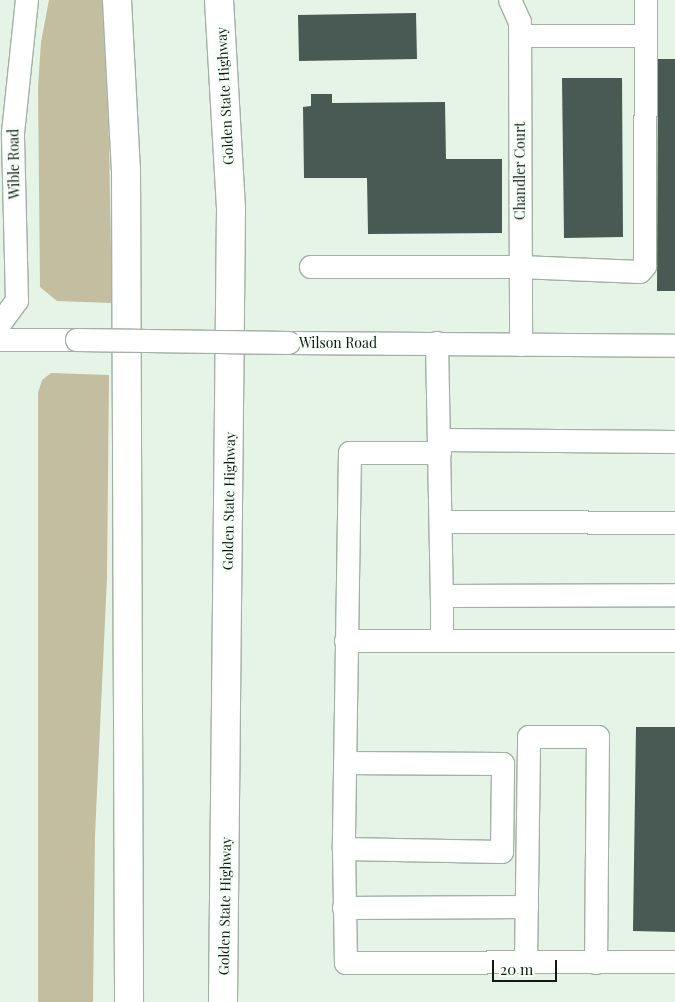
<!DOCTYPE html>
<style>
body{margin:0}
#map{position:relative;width:675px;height:1002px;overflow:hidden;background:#e5f4e7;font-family:"Playfair Display",serif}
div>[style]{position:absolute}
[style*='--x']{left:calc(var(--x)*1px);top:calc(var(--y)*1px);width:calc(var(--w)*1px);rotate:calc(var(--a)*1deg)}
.green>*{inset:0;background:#c3be9f}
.building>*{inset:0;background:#495954}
.roads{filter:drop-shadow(1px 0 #a3b0a5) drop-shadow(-1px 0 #a3b0a5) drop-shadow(0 1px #a3b0a5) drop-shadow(0 -1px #a3b0a5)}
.minor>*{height:22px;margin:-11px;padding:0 11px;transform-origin:11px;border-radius:11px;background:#fff}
.highway>*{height:28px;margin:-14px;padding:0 14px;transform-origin:14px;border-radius:14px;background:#fff}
.bridges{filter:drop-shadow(1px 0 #a3b0a5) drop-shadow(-1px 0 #a3b0a5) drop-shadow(0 1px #a3b0a5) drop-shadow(0 -1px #a3b0a5)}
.minor-bridge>*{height:22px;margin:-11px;padding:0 11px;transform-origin:11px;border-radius:11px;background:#fff}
span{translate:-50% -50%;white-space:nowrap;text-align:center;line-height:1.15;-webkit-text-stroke:5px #f6fff8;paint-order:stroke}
.street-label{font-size:14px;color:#131813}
.scale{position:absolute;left:492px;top:960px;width:65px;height:22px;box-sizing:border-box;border:2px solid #131813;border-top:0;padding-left:6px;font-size:15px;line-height:18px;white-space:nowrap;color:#131813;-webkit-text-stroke:4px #f6fff8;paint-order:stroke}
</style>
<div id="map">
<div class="green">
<div style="clip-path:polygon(49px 0,102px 0,109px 140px,112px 303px,57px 301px,40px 287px,38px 87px,41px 42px)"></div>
<div style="clip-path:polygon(51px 373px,109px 375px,107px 578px,95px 835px,93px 1002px,38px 1002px,38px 393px,42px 380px)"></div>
</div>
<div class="building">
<div style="clip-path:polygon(416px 13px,417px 59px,299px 61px,298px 15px)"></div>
<div style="clip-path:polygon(658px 59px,675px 59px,675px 291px,657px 291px)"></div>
<div style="clip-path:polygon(562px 78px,622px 78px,623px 237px,564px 238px)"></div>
<div style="clip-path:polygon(311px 94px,332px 94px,332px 103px,445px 102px,446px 159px,502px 159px,502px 233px,368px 234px,367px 178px,304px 178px,303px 107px,311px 106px)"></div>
<div style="clip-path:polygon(636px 727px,675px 727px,675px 932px,633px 931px)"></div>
</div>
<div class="roads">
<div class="minor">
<div style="--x:510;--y:0;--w:24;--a:66"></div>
<div style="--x:520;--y:22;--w:323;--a:89.8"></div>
<div style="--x:520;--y:36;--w:126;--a:0"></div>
<div style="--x:311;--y:267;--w:209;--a:0"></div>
<div style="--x:520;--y:267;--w:120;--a:2.4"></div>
<div style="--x:640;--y:272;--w:8;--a:-50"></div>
<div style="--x:645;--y:266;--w:266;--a:-89.8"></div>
<div style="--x:0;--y:324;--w:29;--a:-54"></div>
<div style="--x:17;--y:301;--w:168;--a:-91.4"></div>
<div style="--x:13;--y:133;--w:134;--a:-84"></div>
<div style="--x:0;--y:340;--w:77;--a:0"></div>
<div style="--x:289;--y:343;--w:386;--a:0.4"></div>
<div style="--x:437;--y:343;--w:253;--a:88.9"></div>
<div style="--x:442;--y:596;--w:233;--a:-0.2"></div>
<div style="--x:440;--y:440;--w:235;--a:0.5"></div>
<div style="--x:440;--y:453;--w:90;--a:180"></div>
<div style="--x:350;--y:453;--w:396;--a:90.9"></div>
<div style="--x:344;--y:849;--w:114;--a:89"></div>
<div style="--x:346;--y:963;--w:329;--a:-0.2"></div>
<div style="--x:442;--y:522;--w:233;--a:0.2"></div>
<div style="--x:442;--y:596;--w:45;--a:90"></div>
<div style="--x:346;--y:641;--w:329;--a:0"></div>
<div style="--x:344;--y:849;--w:158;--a:1.1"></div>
<div style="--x:502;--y:852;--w:88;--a:-89.3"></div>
<div style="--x:503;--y:764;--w:158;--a:-179.6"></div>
<div style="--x:344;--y:908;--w:183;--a:-0.3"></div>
<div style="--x:526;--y:962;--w:225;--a:-89.2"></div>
<div style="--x:529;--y:737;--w:69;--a:0"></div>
<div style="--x:598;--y:737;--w:226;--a:90.5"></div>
</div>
<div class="highway">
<div style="--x:117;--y:0;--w:169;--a:87"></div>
<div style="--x:126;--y:169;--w:833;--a:89.79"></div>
<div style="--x:219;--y:0;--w:209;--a:86.7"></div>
<div style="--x:231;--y:209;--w:793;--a:90.58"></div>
</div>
</div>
<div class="bridges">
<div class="minor-bridge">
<div style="--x:77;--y:340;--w:212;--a:0.8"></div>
</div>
</div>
<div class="street-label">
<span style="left:225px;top:96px;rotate:-93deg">Golden State Highway</span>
<span style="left:14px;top:164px;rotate:-91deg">Wible Road</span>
<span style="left:520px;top:171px;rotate:-90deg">Chandler Court</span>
<span style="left:338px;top:343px">Wilson Road</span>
<span style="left:229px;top:501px;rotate:-89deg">Golden State Highway</span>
<span style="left:225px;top:906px;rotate:-89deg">Golden State Highway</span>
</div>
<div class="scale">20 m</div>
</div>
